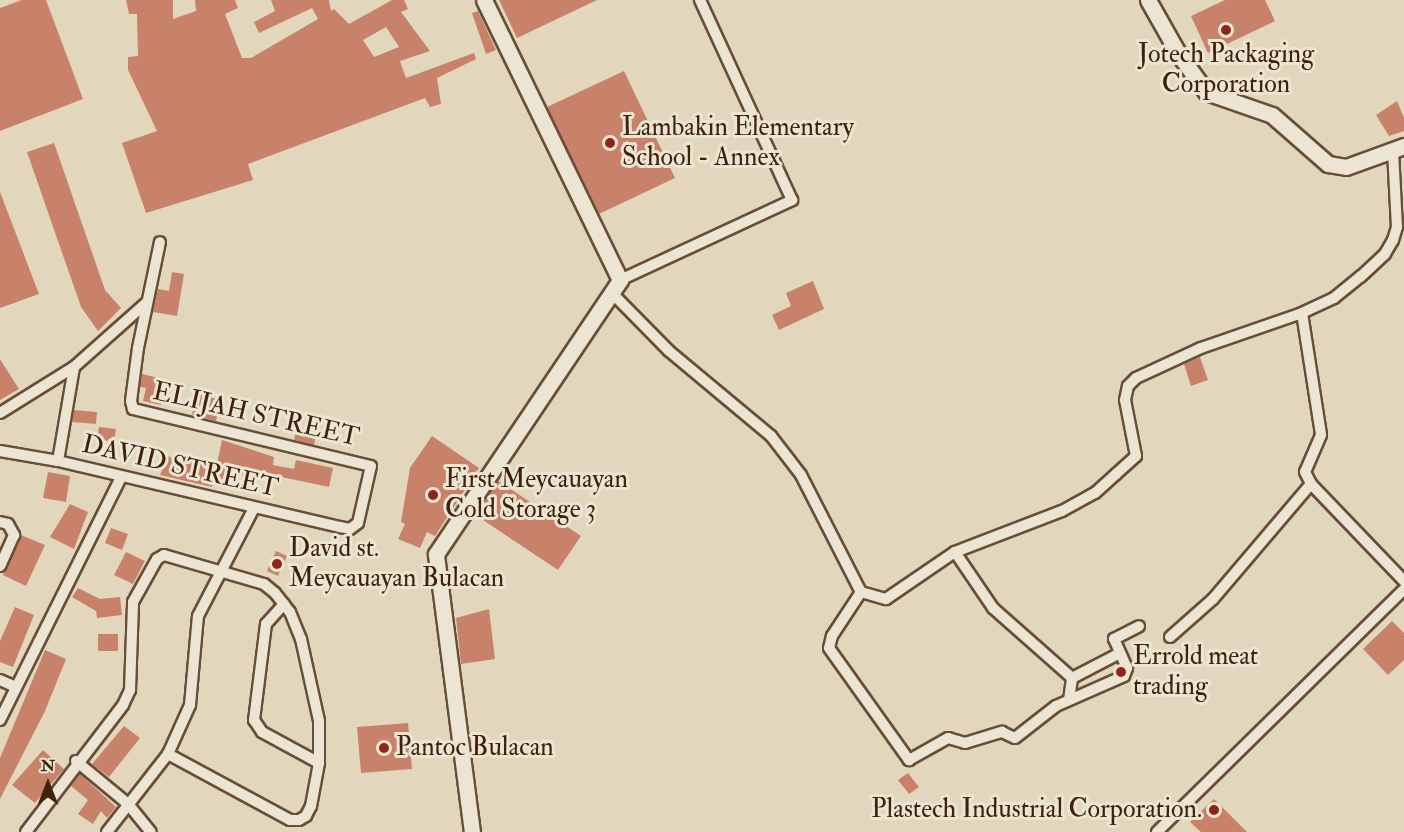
<!DOCTYPE html>
<style>
body{margin:0}
#map{position:relative;width:1404px;height:832px;overflow:hidden;background:#e2d7bd;font-family:"IM FELL Double Pica",serif}
div>[style]{position:absolute}
[style*='--x']{left:calc(var(--x)*1px);top:calc(var(--y)*1px);width:calc(var(--w)*1px);rotate:calc(var(--a)*1deg)}
.building>*{inset:0;background:#c8826a}
.roads{filter:drop-shadow(2px 0 #684e36) drop-shadow(-2px 0 #684e36) drop-shadow(0 2px #684e36) drop-shadow(0 -2px #684e36)}
.street>*{height:10px;margin:-5px;padding:0 5px;transform-origin:5px;border-radius:5px;background:#ece5d4}
.secondary>*{height:15px;margin:-7.5px;padding:0 7.5px;transform-origin:7.5px;border-radius:7.5px;background:#ece5d4}
.dots>*{width:16px;height:16px;translate:-50% -50%;box-sizing:border-box;border:3px solid #ece5d4;border-radius:50%}
span{translate:-50% -50%;white-space:nowrap;text-align:center;line-height:1.15;-webkit-text-stroke:6px #ece5d4;paint-order:stroke}
.poi-label{font-size:26px;color:#402109}
.left{translate:0 -50%;text-align:left}
.right{translate:-100% -50%;text-align:right}
.street-label{font-size:26px;color:#402109}
.north{position:absolute;left:18px;top:754px;width:60px;height:60px;-webkit-text-stroke:4px #ece5d4;paint-order:stroke;rotate:0deg;font-size:16px;font-weight:700;line-height:24px;text-align:center;color:#402109}
.north::after{content:'';display:block;margin:auto;width:21px;height:27px;background:#402109;clip-path:polygon(50% 0,100% 100%,50% 72%,0 100%)}
</style>
<div id="map">
<div class="building">
<div style="clip-path:polygon(22px 0,46px 0,83px 99px,0 131px,0 8px)"></div>
<div style="clip-path:polygon(evenodd,126px 0,173px 0,173px 19px,196px 11px,195px 0,235px 0,238px 8px,225px 14px,242px 58px,251px 58px,318px 19px,312px 8px,259px 33px,254px 22px,275px 11px,271px 0,329px 0,331px 11px,334px 9px,349px 24px,392px 0,404px 0,408px 9px,401px 12px,430px 51px,400px 61px,406px 78px,474px 53px,476px 59px,437px 78px,441px 104px,430px 107px,425px 98px,248px 164px,253px 180px,146px 213px,122px 143px,157px 131px,128px 70px,128px 57px,138px 56px,137px 14px,129px 14px,126px 0,386px 27px,399px 47px,374px 57px,363px 40px,386px 27px)"></div>
<div style="clip-path:polygon(499px 0,597px 0,517px 38px)"></div>
<div style="clip-path:polygon(1225px 0,1265px 0,1275px 21px,1208px 53px,1191px 16px)"></div>
<div style="clip-path:polygon(478px 11px,496px 50px,486px 54px,472px 13px)"></div>
<div style="clip-path:polygon(624px 71px,675px 178px,599px 214px,547px 107px)"></div>
<div style="clip-path:polygon(1397px 101px,1404px 118px,1404px 131px,1389px 136px,1376px 115px)"></div>
<div style="clip-path:polygon(54px 143px,105px 290px,121px 308px,98px 331px,81px 307px,27px 152px)"></div>
<div style="clip-path:polygon(0 192px,39px 294px,0 308px)"></div>
<div style="clip-path:polygon(172px 272px,184px 274px,177px 316px,153px 312px,158px 289px,169px 291px)"></div>
<div style="clip-path:polygon(813px 281px,824px 309px,779px 330px,772px 315px,791px 306px,786px 293px)"></div>
<div style="clip-path:polygon(1200px 357px,1208px 380px,1191px 386px,1184px 364px)"></div>
<div style="clip-path:polygon(0 359px,19px 389px,0 400px)"></div>
<div style="clip-path:polygon(142px 374px,167px 380px,161px 405px,143px 401px,146px 388px,140px 387px)"></div>
<div style="clip-path:polygon(197px 394px,221px 400px,216px 421px,192px 415px)"></div>
<div style="clip-path:polygon(74px 410px,97px 412px,96px 424px,72px 422px)"></div>
<div style="clip-path:polygon(99px 427px,116px 429px,114px 442px,97px 439px)"></div>
<div style="clip-path:polygon(296px 431px,316px 435px,314px 445px,294px 440px)"></div>
<div style="clip-path:polygon(432px 436px,479px 468px,435px 536px,427px 532px,420px 548px,398px 539px,405px 524px,401px 522px,410px 468px)"></div>
<div style="clip-path:polygon(222px 440px,274px 457px,273px 465px,294px 469px,296px 460px,333px 468px,329px 487px,248px 470px,246px 476px,230px 473px,228px 480px,214px 477px,212px 487px,160px 475px,168px 456px,186px 464px,188px 458px,217px 464px)"></div>
<div style="clip-path:polygon(48px 472px,70px 476px,66px 502px,43px 498px)"></div>
<div style="clip-path:polygon(497px 480px,581px 536px,558px 570px,474px 514px)"></div>
<div style="clip-path:polygon(70px 504px,88px 512px,74px 549px,50px 537px)"></div>
<div style="clip-path:polygon(111px 528px,128px 534px,122px 550px,105px 543px)"></div>
<div style="clip-path:polygon(21px 535px,45px 545px,26px 586px,3px 575px)"></div>
<div style="clip-path:polygon(276px 551px,287px 556px,278px 576px,267px 571px)"></div>
<div style="clip-path:polygon(126px 552px,145px 561px,133px 584px,114px 575px)"></div>
<div style="clip-path:polygon(78px 588px,100px 599px,120px 597px,122px 615px,97px 618px,96px 611px,72px 597px)"></div>
<div style="clip-path:polygon(15px 607px,34px 615px,13px 667px,0 662px,0 641px)"></div>
<div style="clip-path:polygon(489px 609px,495px 659px,461px 664px,456px 618px)"></div>
<div style="clip-path:polygon(1392px 621px,1404px 633px,1404px 660px,1388px 675px,1363px 649px)"></div>
<div style="clip-path:polygon(98px 634px,118px 634px,118px 651px,98px 651px)"></div>
<div style="clip-path:polygon(45px 650px,66px 659px,45px 711px,0 799px,0 758px)"></div>
<div style="clip-path:polygon(408px 723px,412px 769px,361px 773px,357px 727px)"></div>
<div style="clip-path:polygon(124px 726px,140px 738px,109px 777px,92px 764px)"></div>
<div style="clip-path:polygon(43px 750px,64px 769px,35px 803px,12px 785px)"></div>
<div style="clip-path:polygon(908px 773px,919px 787px,909px 794px,898px 780px)"></div>
<div style="clip-path:polygon(80px 774px,116px 807px,107px 818px,101px 811px,93px 824px,78px 814px,88px 800px,71px 786px)"></div>
<div style="clip-path:polygon(1214px 799px,1247px 832px,1201px 832px,1190px 822px)"></div>
</div>
<div class="roads">
<div class="street">
<div style="--x:1393;--y:151;--w:76;--a:87"></div>
<div style="--x:1397;--y:227;--w:14;--a:107"></div>
<div style="--x:1393;--y:240;--w:16;--a:120"></div>
<div style="--x:1385;--y:254;--w:33;--a:137"></div>
<div style="--x:1361;--y:276;--w:35;--a:141"></div>
<div style="--x:1334;--y:298;--w:35;--a:155"></div>
<div style="--x:1302;--y:313;--w:123;--a:81.1"></div>
<div style="--x:1321;--y:435;--w:40;--a:113.4"></div>
<div style="--x:1305;--y:472;--w:13;--a:63"></div>
<div style="--x:1311;--y:484;--w:134;--a:46.2"></div>
<div style="--x:620;--y:280;--w:190;--a:-24.9"></div>
<div style="--x:792;--y:200;--w:220;--a:-114.7"></div>
<div style="--x:612;--y:293;--w:81;--a:45.5"></div>
<div style="--x:669;--y:351;--w:133;--a:39.8"></div>
<div style="--x:771;--y:436;--w:49;--a:52.4"></div>
<div style="--x:801;--y:475;--w:131;--a:62.9"></div>
<div style="--x:861;--y:592;--w:26;--a:16"></div>
<div style="--x:886;--y:599;--w:83;--a:-34.3"></div>
<div style="--x:955;--y:552;--w:115;--a:-21"></div>
<div style="--x:1062;--y:511;--w:38;--a:-29"></div>
<div style="--x:1095;--y:493;--w:28;--a:-42"></div>
<div style="--x:1116;--y:474;--w:27;--a:-42"></div>
<div style="--x:1136;--y:456;--w:57;--a:-101.1"></div>
<div style="--x:1125;--y:400;--w:14;--a:-78"></div>
<div style="--x:1128;--y:386;--w:11;--a:-45"></div>
<div style="--x:1136;--y:378;--w:72;--a:-24.8"></div>
<div style="--x:1201;--y:348;--w:107;--a:-19.1"></div>
<div style="--x:0;--y:413;--w:87;--a:-31.9"></div>
<div style="--x:74;--y:367;--w:96;--a:-41.6"></div>
<div style="--x:0;--y:451;--w:59;--a:9.8"></div>
<div style="--x:58;--y:461;--w:290;--a:13.2"></div>
<div style="--x:340;--y:527;--w:10;--a:11"></div>
<div style="--x:350;--y:529;--w:10;--a:-37"></div>
<div style="--x:358;--y:523;--w:58;--a:-77.2"></div>
<div style="--x:371;--y:466;--w:245;--a:-166.5"></div>
<div style="--x:133;--y:409;--w:8;--a:-104"></div>
<div style="--x:131;--y:401;--w:53;--a:-82.5"></div>
<div style="--x:138;--y:348;--w:108;--a:-78.3"></div>
<div style="--x:58;--y:461;--w:95;--a:-80.3"></div>
<div style="--x:0;--y:522;--w:8;--a:14"></div>
<div style="--x:8;--y:524;--w:13;--a:61"></div>
<div style="--x:14;--y:535;--w:34;--a:114"></div>
<div style="--x:955;--y:552;--w:68;--a:55.8"></div>
<div style="--x:993;--y:608;--w:106;--a:41.5"></div>
<div style="--x:861;--y:592;--w:53;--a:123.4"></div>
<div style="--x:832;--y:636;--w:12;--a:104"></div>
<div style="--x:829;--y:648;--w:138;--a:54.5"></div>
<div style="--x:909;--y:760;--w:45;--a:-29.4"></div>
<div style="--x:948;--y:738;--w:18;--a:16"></div>
<div style="--x:965;--y:743;--w:39;--a:-17"></div>
<div style="--x:1002;--y:732;--w:14;--a:25"></div>
<div style="--x:1015;--y:738;--w:52;--a:-38"></div>
<div style="--x:1056;--y:706;--w:74;--a:-23.8"></div>
<div style="--x:1124;--y:676;--w:9;--a:-69"></div>
<div style="--x:1127;--y:668;--w:32;--a:-114"></div>
<div style="--x:1114;--y:639;--w:28;--a:-27"></div>
<div style="--x:284;--y:604;--w:27;--a:132"></div>
<div style="--x:266;--y:624;--w:97;--a:97.1"></div>
<div style="--x:254;--y:720;--w:14;--a:56"></div>
<div style="--x:262;--y:732;--w:65;--a:28.5"></div>
<div style="--x:1170;--y:637;--w:57;--a:-41.5"></div>
<div style="--x:1213;--y:599;--w:151;--a:-49.6"></div>
<div style="--x:0;--y:680;--w:17;--a:24"></div>
<div style="--x:1069;--y:700;--w:22;--a:-82"></div>
<div style="--x:1072;--y:678;--w:54;--a:-27.5"></div>
<div style="--x:0;--y:720;--w:271;--a:-63.5"></div>
<div style="--x:76;--y:761;--w:67;--a:39.6"></div>
<div style="--x:128;--y:804;--w:36;--a:51"></div>
<div style="--x:26;--y:832;--w:160;--a:-52.6"></div>
<div style="--x:123;--y:705;--w:17;--a:-65"></div>
<div style="--x:130;--y:690;--w:88;--a:-88"></div>
<div style="--x:133;--y:602;--w:49;--a:-60.8"></div>
<div style="--x:157;--y:559;--w:8;--a:-30"></div>
<div style="--x:164;--y:555;--w:104;--a:16.2"></div>
<div style="--x:264;--y:584;--w:14;--a:39"></div>
<div style="--x:275;--y:593;--w:24;--a:52"></div>
<div style="--x:290;--y:612;--w:29;--a:68"></div>
<div style="--x:301;--y:639;--w:84;--a:77.6"></div>
<div style="--x:319;--y:721;--w:42;--a:90"></div>
<div style="--x:319;--y:763;--w:44;--a:100.5"></div>
<div style="--x:311;--y:806;--w:11;--a:117"></div>
<div style="--x:306;--y:816;--w:8;--a:150"></div>
<div style="--x:299;--y:820;--w:9;--a:180"></div>
<div style="--x:290;--y:820;--w:139;--a:-151.6"></div>
<div style="--x:107;--y:832;--w:99;--a:-52"></div>
<div style="--x:168;--y:754;--w:54;--a:-65.8"></div>
<div style="--x:190;--y:705;--w:89;--a:-84.9"></div>
<div style="--x:198;--y:616;--w:122;--a:-62.6"></div>
<div style="--x:1157;--y:832;--w:346;--a:-44.5"></div>
</div>
<div class="secondary">
<div style="--x:1148;--y:0;--w:61;--a:60.5"></div>
<div style="--x:1178;--y:53;--w:48;--a:54.3"></div>
<div style="--x:1206;--y:92;--w:70;--a:19.2"></div>
<div style="--x:1272;--y:115;--w:74;--a:41.2"></div>
<div style="--x:1328;--y:164;--w:18;--a:9"></div>
<div style="--x:1346;--y:167;--w:62;--a:-19.9"></div>
<div style="--x:472;--y:832;--w:280;--a:-97.4"></div>
<div style="--x:436;--y:554;--w:330;--a:-56.1"></div>
<div style="--x:620;--y:280;--w:311;--a:-115.9"></div>
</div>
</div>
<div class="dots">
<div style="left:1226px;top:30px;background:#8f2418"></div>
<div style="left:610px;top:143px;background:#8f2418"></div>
<div style="left:433px;top:495px;background:#8f2418"></div>
<div style="left:277px;top:564px;background:#8f2418"></div>
<div style="left:1121px;top:672px;background:#8f2418"></div>
<div style="left:384px;top:748px;background:#8f2418"></div>
<div style="left:1214px;top:810px;background:#8f2418"></div>
</div>
<div class="poi-label">
<span style="left:1226px;top:70px">Jotech Packaging<br>Corporation</span>
<span class="left" style="left:622px;top:143px">Lambakin Elementary<br>School - Annex</span>
<span class="left" style="left:445px;top:495px">First Meycauayan<br>Cold Storage 3</span>
<span class="left" style="left:289px;top:564px">David st.<br>Meycauayan Bulacan</span>
<span class="left" style="left:1133px;top:672px">Errold meat<br>trading</span>
<span class="left" style="left:396px;top:748px">Pantoc Bulacan</span>
<span class="right" style="left:1202px;top:810px">Plastech Industrial Corporation.</span>
</div>
<div class="street-label">
<span style="left:256px;top:415px;rotate:13deg">ELIJAH STREET</span>
<span style="left:180px;top:467px;rotate:13deg">DAVID STREET</span>
</div>
<div class="north">N</div>
</div>
